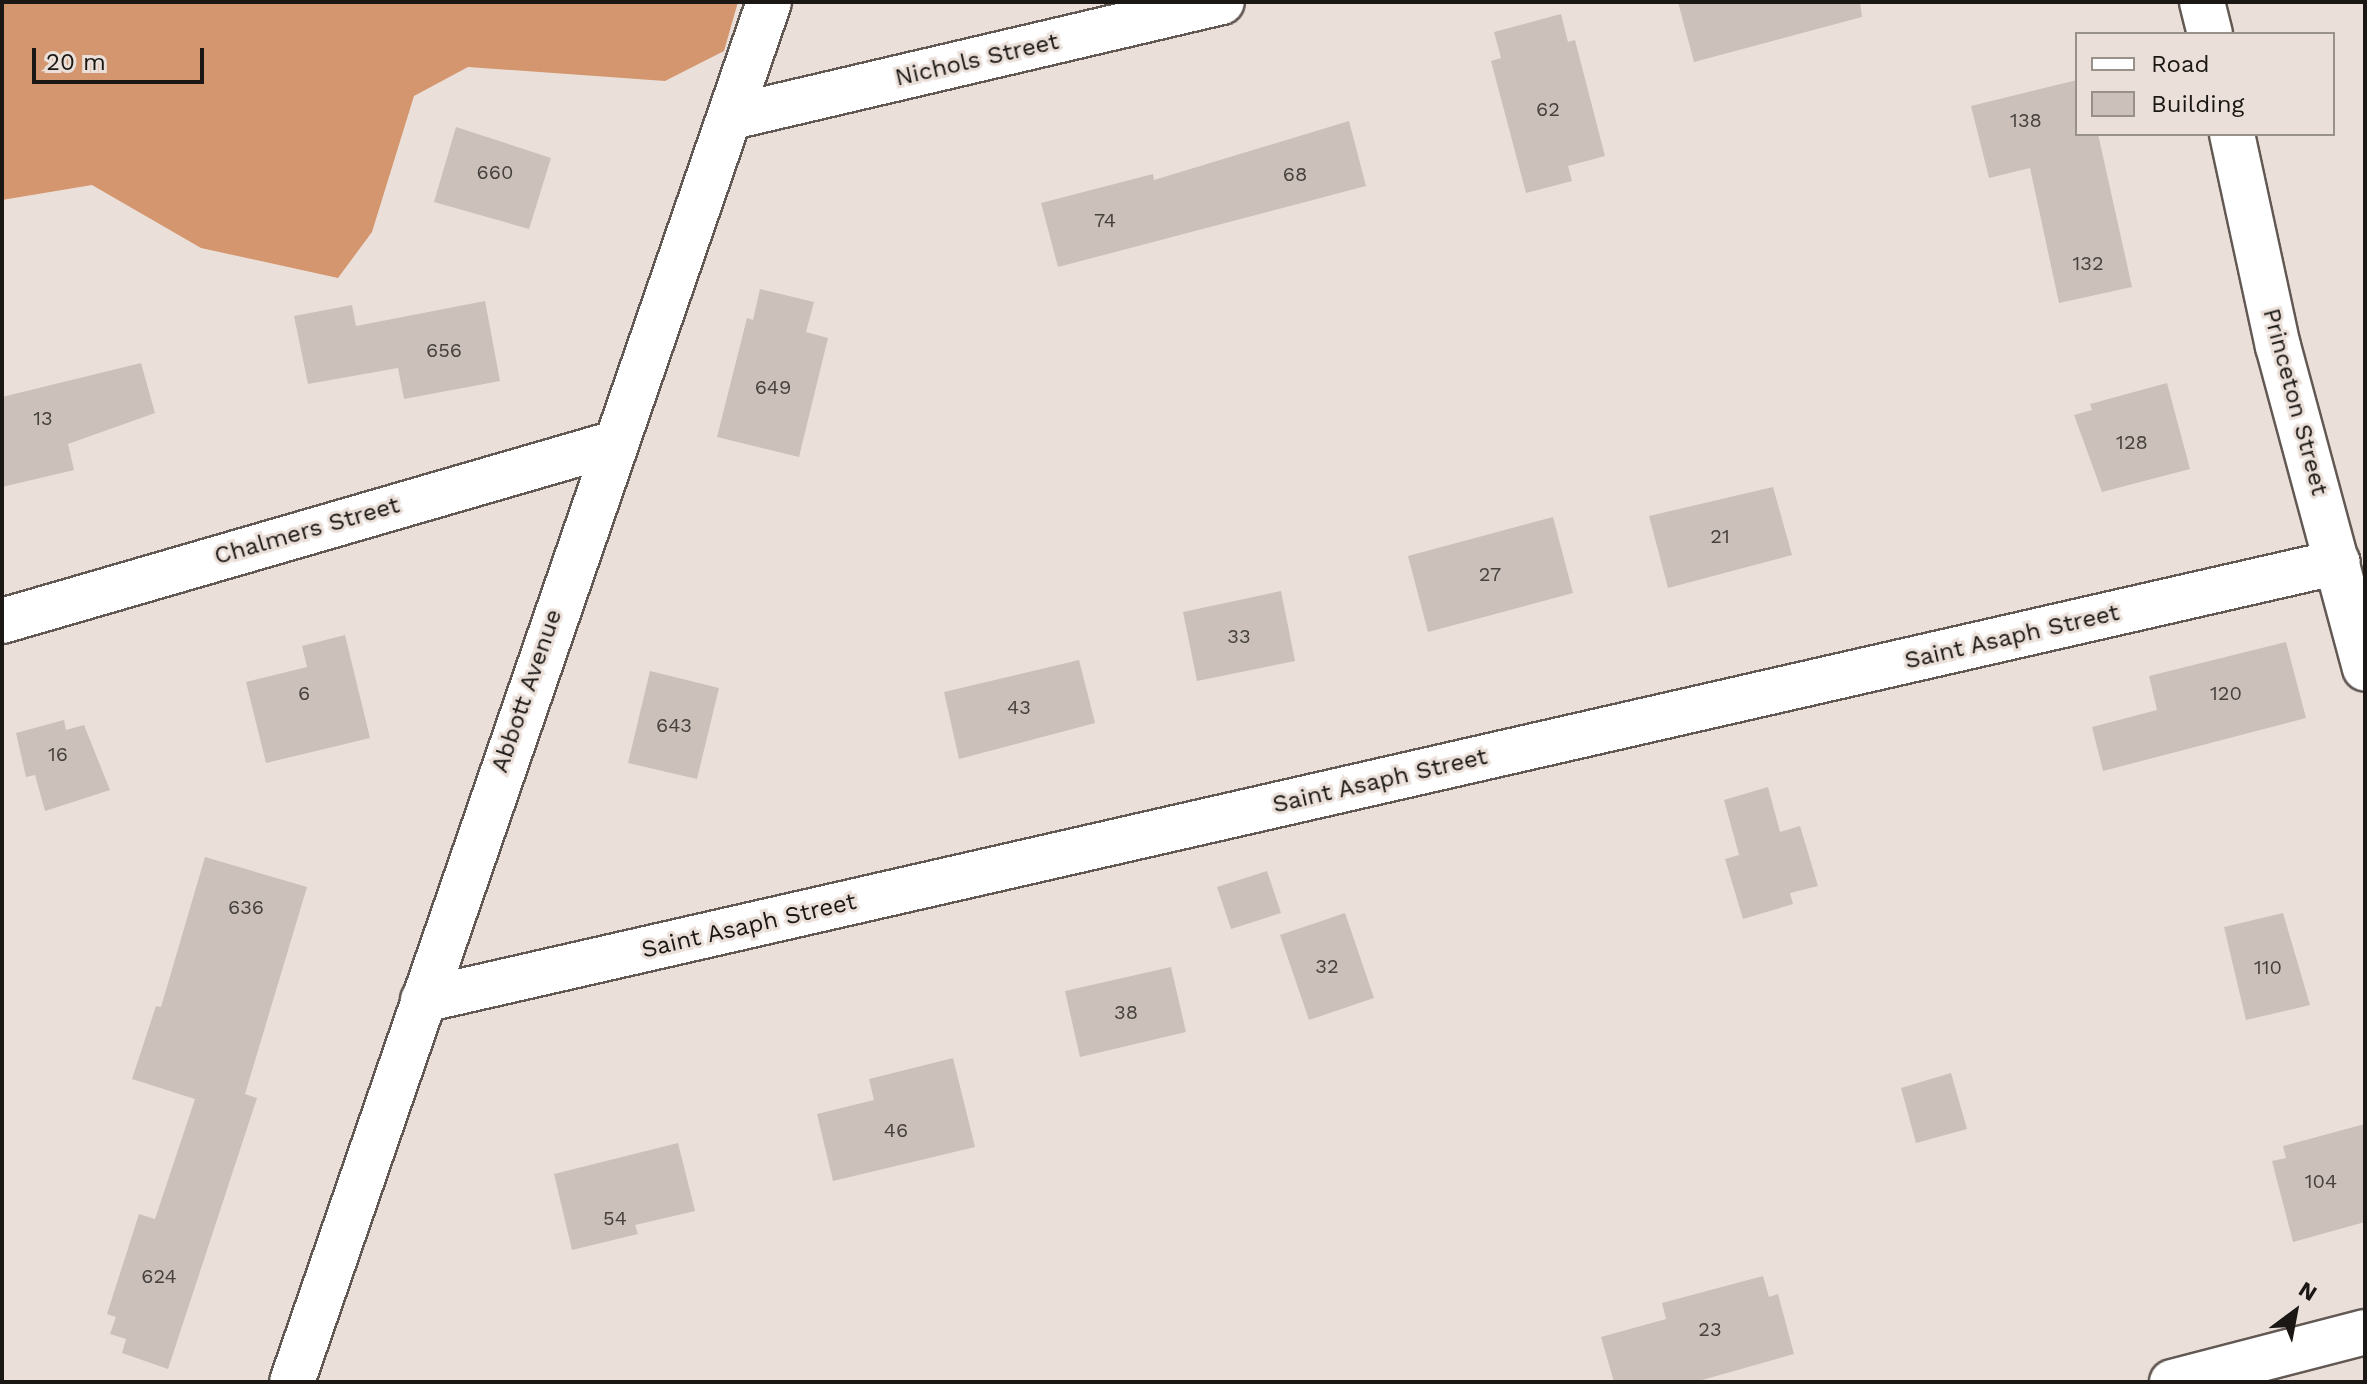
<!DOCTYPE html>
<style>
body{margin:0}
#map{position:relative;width:2367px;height:1384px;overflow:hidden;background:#ebe0d9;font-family:"Work Sans",sans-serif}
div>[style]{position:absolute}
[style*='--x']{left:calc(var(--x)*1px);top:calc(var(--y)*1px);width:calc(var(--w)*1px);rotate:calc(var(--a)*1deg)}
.forest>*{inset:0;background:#d3966f}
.building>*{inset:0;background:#cbc0ba}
.roads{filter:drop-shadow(2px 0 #635954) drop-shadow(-2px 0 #635954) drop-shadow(0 2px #635954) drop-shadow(0 -2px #635954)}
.minor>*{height:44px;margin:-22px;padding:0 22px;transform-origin:22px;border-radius:22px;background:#fff}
.major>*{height:44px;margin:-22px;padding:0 22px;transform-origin:22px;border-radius:22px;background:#fff}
span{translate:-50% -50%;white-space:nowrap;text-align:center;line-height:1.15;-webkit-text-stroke:6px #ebe0d9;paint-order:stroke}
.number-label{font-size:20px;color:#47413e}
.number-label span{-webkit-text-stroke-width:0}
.street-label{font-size:24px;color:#1b1714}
.frame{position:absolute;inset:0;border:4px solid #1b1714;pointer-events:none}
.legend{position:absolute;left:2075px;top:32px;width:260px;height:104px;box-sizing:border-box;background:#ebe0d9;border:2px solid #98908a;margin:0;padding:10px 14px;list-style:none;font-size:24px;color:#1b1714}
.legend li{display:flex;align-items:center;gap:16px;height:40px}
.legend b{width:40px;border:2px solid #98908a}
.north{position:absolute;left:2255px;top:1272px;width:80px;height:80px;-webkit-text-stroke:6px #ebe0d9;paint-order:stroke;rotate:32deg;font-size:22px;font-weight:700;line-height:32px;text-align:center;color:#1b1714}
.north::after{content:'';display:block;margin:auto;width:28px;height:36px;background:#1b1714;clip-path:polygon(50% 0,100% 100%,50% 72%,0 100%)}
.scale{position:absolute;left:32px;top:48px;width:172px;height:36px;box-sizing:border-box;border:4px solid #1b1714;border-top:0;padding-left:10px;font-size:24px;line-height:28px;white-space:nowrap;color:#1b1714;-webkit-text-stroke:6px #ebe0d9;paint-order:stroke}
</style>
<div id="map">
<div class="forest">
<div style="clip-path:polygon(2px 2px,738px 2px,724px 51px,665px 81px,468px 67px,414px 96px,372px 232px,338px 278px,201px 248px,92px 185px,2px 200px)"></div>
</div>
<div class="building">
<div style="clip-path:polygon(1678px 2px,1860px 2px,1862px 17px,1694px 62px)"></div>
<div style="clip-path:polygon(1561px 14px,1568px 42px,1575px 40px,1605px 156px,1568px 166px,1572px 181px,1526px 193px,1491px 61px,1501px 58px,1494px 32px)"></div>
<div style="clip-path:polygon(2077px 80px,2077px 134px,2098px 134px,2132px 287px,2059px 303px,2030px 168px,1989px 178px,1971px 106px)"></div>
<div style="clip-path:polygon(1349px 121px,1366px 186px,1058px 267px,1041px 203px,1153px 174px,1154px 180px)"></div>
<div style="clip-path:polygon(456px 127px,551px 158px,529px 229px,434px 202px)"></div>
<div style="clip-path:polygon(760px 289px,814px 302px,806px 332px,828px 338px,799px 457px,717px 437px,747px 318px,753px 320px)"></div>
<div style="clip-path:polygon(485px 301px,500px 381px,404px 399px,398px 368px,308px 384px,294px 316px,352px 305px,356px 326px)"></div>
<div style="clip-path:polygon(141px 363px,155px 413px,68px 444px,74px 470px,2px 487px,2px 397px)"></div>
<div style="clip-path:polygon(2167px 383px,2190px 469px,2102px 492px,2074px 415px,2092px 410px,2090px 404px)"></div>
<div style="clip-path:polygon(1773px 487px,1792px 555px,1668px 588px,1649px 516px)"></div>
<div style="clip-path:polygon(1553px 517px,1573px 593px,1428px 632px,1408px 556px)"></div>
<div style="clip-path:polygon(1281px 591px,1295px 661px,1197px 681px,1183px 612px)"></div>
<div style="clip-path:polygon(345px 635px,370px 738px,266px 763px,246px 682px,307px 667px,302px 646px)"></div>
<div style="clip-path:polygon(2286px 642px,2306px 718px,2103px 771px,2092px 727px,2157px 710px,2149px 676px)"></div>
<div style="clip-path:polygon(1079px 660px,1095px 723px,959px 759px,944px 692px)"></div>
<div style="clip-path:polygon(650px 671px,719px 688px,697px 779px,628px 763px)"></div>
<div style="clip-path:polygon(64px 720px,66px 730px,84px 725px,110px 790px,45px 811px,35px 775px,26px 777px,16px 733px)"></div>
<div style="clip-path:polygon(1768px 787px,1780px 832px,1800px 826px,1818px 886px,1790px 893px,1793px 904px,1743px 919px,1725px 859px,1739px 855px,1724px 800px)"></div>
<div style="clip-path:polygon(205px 857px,307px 887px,245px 1094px,257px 1098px,168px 1369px,122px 1353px,126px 1339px,110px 1334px,116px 1317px,107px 1314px,139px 1214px,155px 1219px,195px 1099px,132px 1079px,156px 1006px,161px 1007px)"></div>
<div style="clip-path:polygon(1267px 871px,1281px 913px,1231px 929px,1217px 887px)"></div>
<div style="clip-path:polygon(1345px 913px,1374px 998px,1309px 1020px,1280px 935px)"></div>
<div style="clip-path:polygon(2283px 913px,2310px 1005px,2246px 1020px,2224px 927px)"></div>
<div style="clip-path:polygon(1171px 967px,1186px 1032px,1080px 1057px,1065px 991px)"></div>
<div style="clip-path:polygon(953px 1058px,975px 1147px,833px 1181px,817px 1114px,874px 1100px,869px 1079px)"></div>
<div style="clip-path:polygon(1951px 1073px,1967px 1129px,1916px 1143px,1901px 1088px)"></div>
<div style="clip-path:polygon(2365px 1124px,2365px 1222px,2293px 1242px,2272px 1161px,2286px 1158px,2283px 1146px)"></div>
<div style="clip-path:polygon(678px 1143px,695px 1211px,635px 1225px,638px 1234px,572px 1250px,554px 1174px)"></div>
<div style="clip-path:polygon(1763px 1276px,1769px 1297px,1778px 1294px,1794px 1354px,1695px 1382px,1614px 1382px,1601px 1337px,1666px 1319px,1662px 1303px)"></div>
</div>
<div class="roads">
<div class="minor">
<div style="--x:2202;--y:2;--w:33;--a:76"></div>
<div style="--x:732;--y:117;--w:503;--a:-13.21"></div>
<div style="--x:2232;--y:134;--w:217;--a:77.8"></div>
<div style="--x:2278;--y:346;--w:334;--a:74.9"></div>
<div style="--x:2;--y:621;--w:635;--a:-16.18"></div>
<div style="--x:423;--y:1000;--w:1964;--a:-12.88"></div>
<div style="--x:2172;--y:1382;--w:199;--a:-14.5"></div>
</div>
<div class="major">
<div style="--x:292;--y:1382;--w:1460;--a:-70.93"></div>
</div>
</div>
<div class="number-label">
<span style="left:1548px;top:109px">62</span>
<span style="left:2026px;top:120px">138</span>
<span style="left:495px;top:172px">660</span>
<span style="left:1295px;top:174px">68</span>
<span style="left:1105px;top:220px">74</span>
<span style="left:2088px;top:263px">132</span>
<span style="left:444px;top:350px">656</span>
<span style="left:773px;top:387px">649</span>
<span style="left:43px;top:418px">13</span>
<span style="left:2132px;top:442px">128</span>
<span style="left:1720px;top:536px">21</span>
<span style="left:1490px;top:574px">27</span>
<span style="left:1239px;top:636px">33</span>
<span style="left:304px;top:693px">6</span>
<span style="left:2226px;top:693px">120</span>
<span style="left:1019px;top:707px">43</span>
<span style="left:674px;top:725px">643</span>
<span style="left:58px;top:754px">16</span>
<span style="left:246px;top:907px">636</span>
<span style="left:1327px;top:966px">32</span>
<span style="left:2268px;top:967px">110</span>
<span style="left:1126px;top:1012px">38</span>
<span style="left:896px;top:1130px">46</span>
<span style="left:2321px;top:1181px">104</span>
<span style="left:615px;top:1218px">54</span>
<span style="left:159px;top:1276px">624</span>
<span style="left:1710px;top:1329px">23</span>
</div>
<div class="street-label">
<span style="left:977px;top:60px;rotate:-13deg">Nichols Street</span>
<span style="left:2295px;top:402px;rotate:75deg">Princeton Street</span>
<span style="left:307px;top:531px;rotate:-16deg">Chalmers Street</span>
<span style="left:2012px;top:637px;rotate:-13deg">Saint Asaph Street</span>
<span style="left:527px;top:691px;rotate:-71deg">Abbott Avenue</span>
<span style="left:1380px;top:781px;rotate:-13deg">Saint Asaph Street</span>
<span style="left:749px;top:926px;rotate:-13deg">Saint Asaph Street</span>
</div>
<div class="frame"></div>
<ul class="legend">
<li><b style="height:10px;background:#fff"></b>Road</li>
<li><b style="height:22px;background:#cbc0ba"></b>Building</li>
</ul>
<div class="north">N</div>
<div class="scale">20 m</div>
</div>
